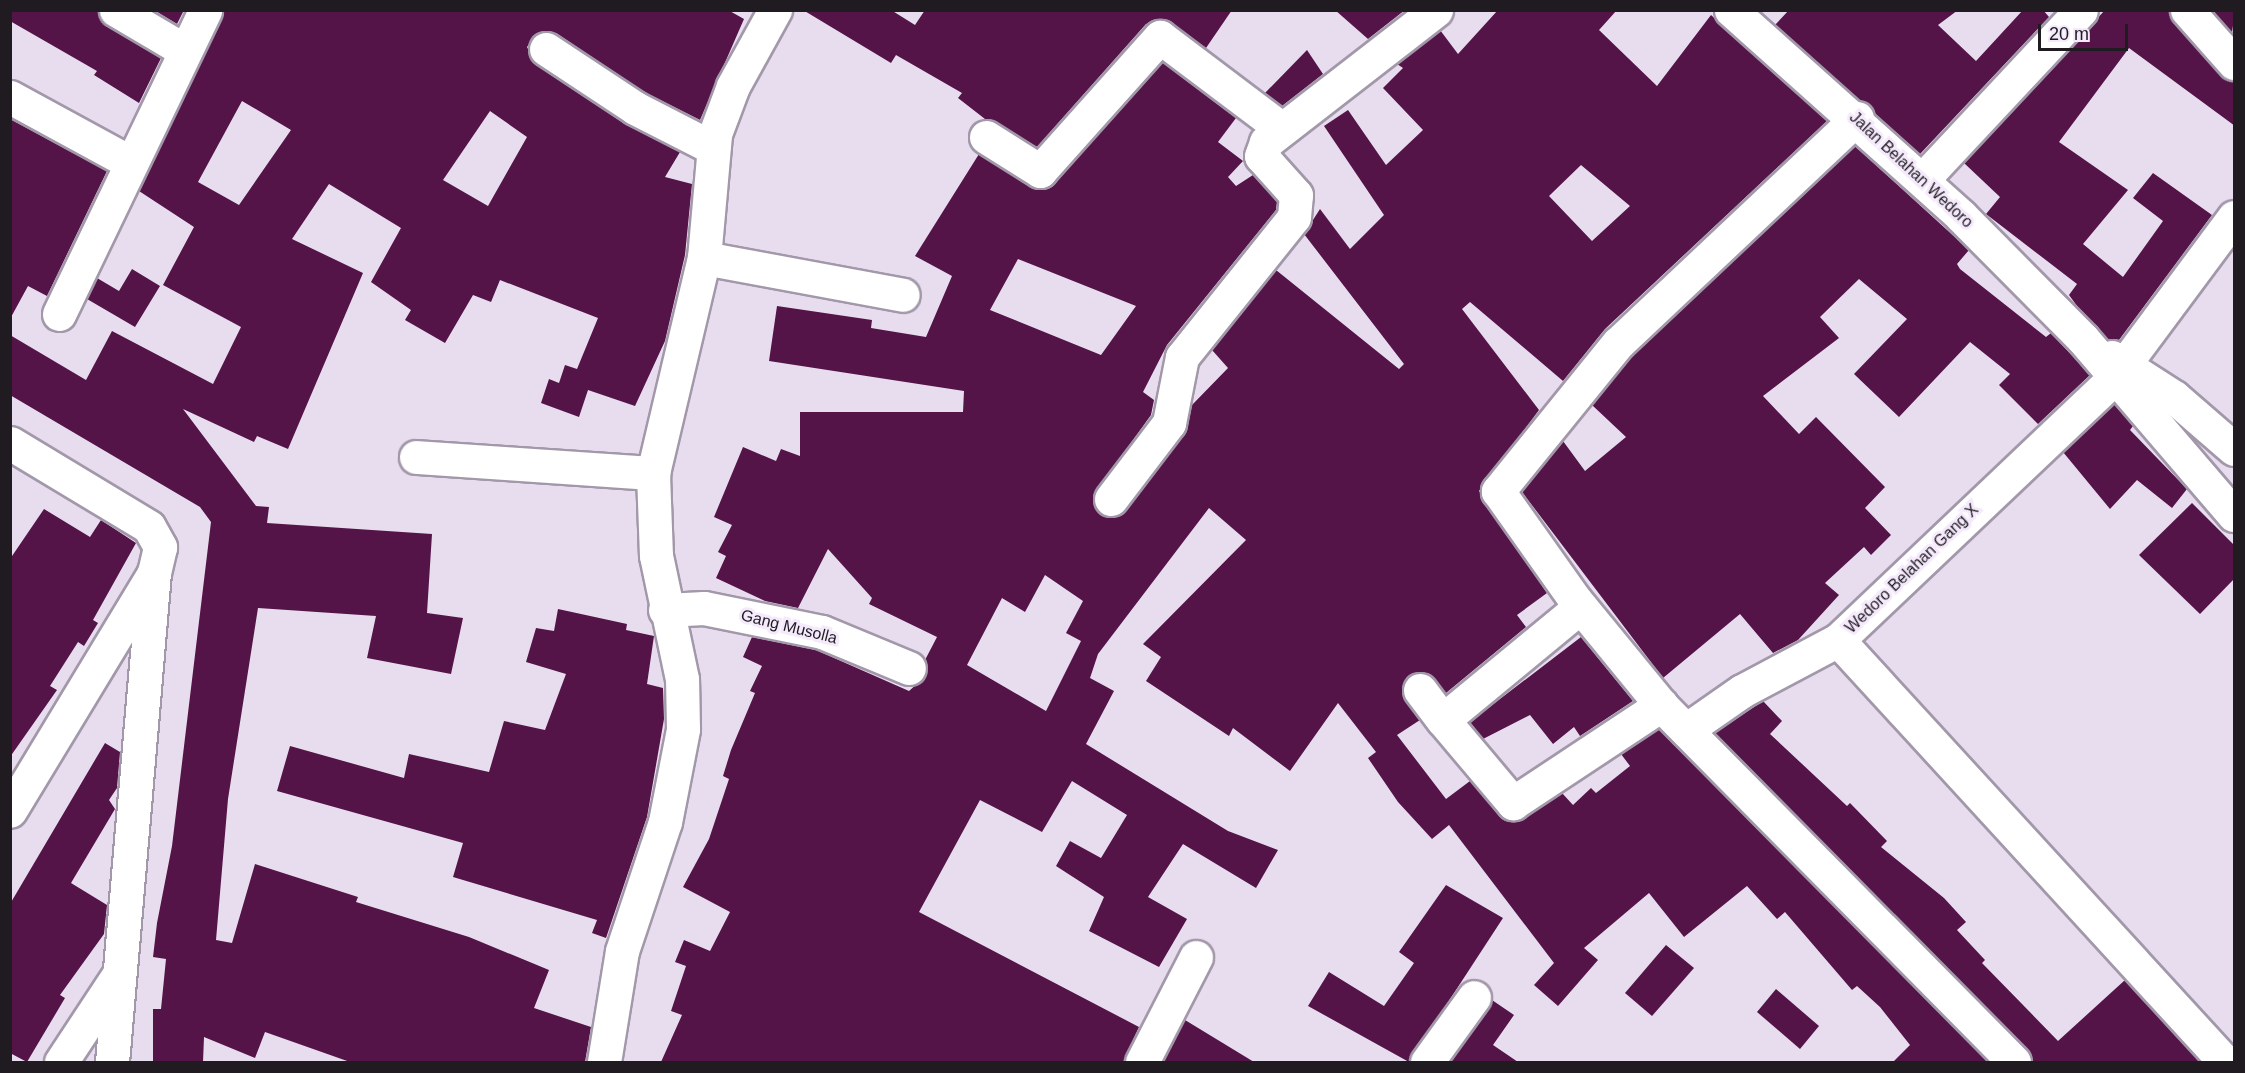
<!DOCTYPE html>
<style>
body{margin:0}
#map{position:relative;width:2245px;height:1073px;overflow:hidden;background:#e8ddef;font-family:Arial,sans-serif}
div>[style]{position:absolute}
[style*='--x']{left:calc(var(--x)*1px);top:calc(var(--y)*1px);width:calc(var(--w)*1px);rotate:calc(var(--a)*1deg)}
.building>*{inset:0;background:#541448}
.roads{filter:drop-shadow(2px 0 #a298a9) drop-shadow(-2px 0 #a298a9) drop-shadow(0 2px #a298a9) drop-shadow(0 -2px #a298a9)}
.minor>*{height:33px;margin:-16.5px;padding:0 16.5px;transform-origin:16.5px;border-radius:16.5px;background:#fff}
span{translate:-50% -50%;white-space:nowrap;text-align:center;line-height:1.15;-webkit-text-stroke:6px #f5eafc;paint-order:stroke}
.street-label{font-size:16px;color:#1f1b21}
.frame{position:absolute;inset:0;border:12px solid #1f1b21;pointer-events:none}
.scale{position:absolute;left:2038px;top:24px;width:90px;height:27px;box-sizing:border-box;border:3px solid #1f1b21;border-top:0;padding-left:8px;font-size:18px;line-height:21px;white-space:nowrap;color:#1f1b21;-webkit-text-stroke:4px #f5eafc;paint-order:stroke}
</style>
<div id="map">
<div class="building">
<div style="clip-path:polygon(10px 10px,97px 10px,106px 26px,161px 58px,139px 103px,94px 75px,97px 71px,10px 21px)"></div>
<div style="clip-path:polygon(154px 10px,184px 10px,177px 24px)"></div>
<div style="clip-path:polygon(evenodd,223px 10px,728px 10px,744px 19px,700px 120px,644px 92px,556px 33px,537px 33px,527px 47px,536px 65px,625px 124px,680px 152px,665px 177px,692px 184px,685px 255px,665px 341px,635px 406px,588px 390px,579px 417px,541px 403px,549px 379px,559px 383px,565px 365px,577px 369px,598px 318px,500px 280px,491px 302px,473px 295px,445px 343px,405px 320px,411px 310px,371px 282px,401px 228px,329px 184px,292px 239px,363px 273px,288px 449px,257px 436px,254px 442px,183px 409px,256px 506px,269px 507px,267px 523px,432px 534px,427px 613px,463px 618px,451px 674px,367px 658px,376px 616px,258px 608px,228px 799px,216px 940px,232px 943px,255px 864px,358px 897px,356px 902px,469px 937px,549px 970px,534px 1008px,591px 1027px,585px 1062px,350px 1062px,265px 1032px,255px 1058px,204px 1037px,203px 1062px,153px 1062px,153px 1009px,161px 1009px,166px 959px,153px 957px,157px 923px,172px 846px,211px 522px,200px 507px,10px 395px,10px 335px,86px 380px,112px 331px,213px 384px,241px 327px,163px 285px,194px 227px,139px 191px,223px 10px,242px 101px,291px 130px,239px 205px,198px 182px,242px 101px,223px 10px,490px 111px,527px 137px,488px 206px,443px 180px,490px 111px)"></div>
<div style="clip-path:polygon(803px 10px,891px 10px,915px 25px,925px 10px,1232px 10px,1206px 48px,1163px 19px,1146px 24px,1037px 147px,985px 119px,958px 98px,962px 93px,896px 55px,891px 63px)"></div>
<div style="clip-path:polygon(1335px 10px,1405px 10px,1368px 39px)"></div>
<div style="clip-path:polygon(evenodd,1498px 10px,1617px 10px,1599px 30px,1657px 86px,1711px 15px,1827px 121px,1605px 329px,1563px 381px,1470px 302px,1462px 309px,1539px 410px,1479px 491px,1547px 593px,1517px 615px,1526px 627px,1446px 693px,1428px 673px,1408px 676px,1402px 693px,1420px 720px,1397px 735px,1446px 799px,1470px 781px,1499px 815px,1514px 822px,1562px 793px,1573px 805px,1591px 788px,1596px 793px,1630px 766px,1621px 754px,1659px 729px,1988px 1062px,1893px 1062px,1910px 1045px,1880px 1007px,1857px 986px,1852px 990px,1785px 912px,1777px 919px,1747px 886px,1684px 937px,1649px 893px,1584px 948px,1598px 960px,1558px 1006px,1534px 985px,1554px 963px,1449px 825px,1432px 839px,1398px 802px,1368px 758px,1376px 752px,1338px 703px,1290px 771px,1233px 728px,1229px 736px,1146px 681px,1161px 657px,1143px 644px,1246px 540px,1209px 508px,1098px 654px,1090px 678px,1114px 691px,1086px 744px,1228px 831px,1278px 850px,1256px 888px,1183px 844px,1148px 897px,1187px 919px,1159px 967px,1089px 931px,1104px 897px,1056px 866px,1070px 841px,1101px 858px,1127px 815px,1072px 781px,1042px 832px,980px 800px,919px 912px,1139px 1027px,1123px 1062px,661px 1062px,682px 1015px,671px 1011px,686px 966px,675px 962px,684px 940px,710px 951px,730px 912px,683px 887px,709px 839px,729px 779px,723px 776px,731px 750px,755px 693px,750px 691px,762px 666px,743px 657px,752px 637px,816px 650px,909px 691px,926px 676px,925px 660px,937px 637px,869px 604px,872px 598px,828px 549px,798px 608px,765px 601px,716px 578px,726px 556px,718px 552px,732px 525px,714px 517px,743px 447px,776px 461px,781px 449px,800px 456px,800px 412px,963px 412px,964px 391px,769px 361px,777px 306px,872px 320px,871px 328px,926px 337px,952px 276px,915px 256px,979px 154px,1030px 187px,1047px 188px,1162px 62px,1236px 118px,1218px 142px,1243px 161px,1228px 177px,1236px 186px,1253px 175px,1277px 201px,1276px 210px,1167px 345px,1143px 392px,1154px 400px,1151px 415px,1093px 496px,1100px 514px,1119px 516px,1184px 434px,1192px 405px,1228px 368px,1212px 350px,1276px 270px,1399px 369px,1404px 364px,1304px 234px,1320px 209px,1350px 249px,1384px 215px,1324px 126px,1348px 110px,1386px 165px,1423px 130px,1383px 88px,1403px 68px,1397px 64px,1440px 30px,1458px 54px,1498px 10px,1581px 165px,1630px 206px,1592px 241px,1549px 196px,1581px 165px,1498px 10px,1018px 259px,1136px 306px,1101px 355px,990px 310px,1018px 259px,1498px 10px,1045px 575px,1083px 601px,1066px 633px,1081px 641px,1046px 711px,967px 665px,1002px 598px,1025px 612px,1045px 575px)"></div>
<div style="clip-path:polygon(1789px 10px,1958px 10px,1938px 25px,1976px 61px,2023px 10px,2043px 10px,2049px 17px,1920px 154px,1775px 25px)"></div>
<div style="clip-path:polygon(2105px 10px,2169px 10px,2220px 75px,2235px 81px,2235px 126px,2129px 48px,2059px 142px,2128px 190px,2083px 244px,2123px 277px,2163px 221px,2133px 198px,2153px 173px,2212px 215px,2119px 340px,2108px 339px,2077px 306px,2069px 295px,2077px 284px,1986px 214px,2000px 197px,1964px 163px)"></div>
<div style="clip-path:polygon(2212px 10px,2235px 10px,2232px 33px)"></div>
<div style="clip-path:polygon(1307px 50px,1323px 74px,1282px 106px,1265px 93px)"></div>
<div style="clip-path:polygon(10px 119px,107px 171px,47px 296px,28px 286px,10px 319px)"></div>
<div style="clip-path:polygon(1855px 146px,1969px 250px,1957px 264px,1960px 269px,2046px 337px,2051px 333px,2090px 375px,2038px 424px,1999px 385px,2010px 374px,1970px 342px,1899px 417px,1854px 374px,1907px 319px,1859px 279px,1820px 317px,1839px 338px,1763px 396px,1799px 434px,1816px 417px,1885px 487px,1865px 508px,1891px 535px,1871px 555px,1864px 547px,1825px 583px,1839px 595px,1798px 640px,1773px 653px,1740px 614px,1663px 678px,1522px 492px,1563px 441px,1585px 471px,1626px 437px,1592px 405px,1632px 356px)"></div>
<div style="clip-path:polygon(132px 269px,160px 286px,135px 327px,87px 299px,97px 278px,119px 291px)"></div>
<div style="clip-path:polygon(2114px 404px,2133px 426px,2130px 430px,2187px 489px,2172px 508px,2137px 480px,2110px 509px,2063px 452px)"></div>
<div style="clip-path:polygon(2192px 503px,2235px 546px,2235px 578px,2200px 614px,2139px 555px)"></div>
<div style="clip-path:polygon(44px 509px,90px 537px,101px 520px,136px 543px,93px 620px,98px 623px,84px 646px,78px 642px,50px 686px,57px 690px,10px 757px,10px 559px)"></div>
<div style="clip-path:polygon(558px 609px,627px 624px,626px 630px,654px 636px,647px 684px,663px 688px,664px 719px,647px 817px,606px 938px,592px 933px,597px 920px,453px 877px,463px 843px,277px 791px,290px 746px,404px 778px,409px 754px,489px 772px,504px 721px,545px 730px,566px 674px,526px 662px,536px 628px,554px 631px)"></div>
<div style="clip-path:polygon(1581px 637px,1633px 701px,1580px 736px,1574px 727px,1553px 744px,1530px 715px,1483px 739px,1470px 722px)"></div>
<div style="clip-path:polygon(1763px 701px,1782px 721px,1770px 734px,1847px 806px,1850px 803px,1887px 841px,1881px 847px,1944px 898px,1966px 922px,1957px 930px,1985px 960px,1982px 963px,2058px 1041px,2125px 980px,2200px 1062px,2032px 1062px,2027px 1049px,1715px 733px)"></div>
<div style="clip-path:polygon(105px 743px,120px 752px,117px 788px,109px 800px,115px 809px,71px 883px,107px 905px,104px 934px,60px 995px,65px 998px,27px 1062px,10px 1053px,10px 904px)"></div>
<div style="clip-path:polygon(1446px 885px,1503px 918px,1409px 1062px,1308px 1006px,1329px 972px,1384px 1006px,1414px 963px,1399px 952px)"></div>
<div style="clip-path:polygon(1666px 945px,1694px 968px,1652px 1016px,1625px 993px)"></div>
<div style="clip-path:polygon(1776px 989px,1819px 1026px,1800px 1049px,1757px 1012px)"></div>
<div style="clip-path:polygon(1492px 1000px,1514px 1015px,1493px 1045px,1518px 1062px,1450px 1062px)"></div>
<div style="clip-path:polygon(1185px 1020px,1254px 1062px,1163px 1062px)"></div>
</div>
<div class="roads">
<div class="minor">
<div style="--x:116;--y:10;--w:79;--a:30.5"></div>
<div style="--x:1731;--y:10;--w:309;--a:41.8"></div>
<div style="--x:1961;--y:216;--w:173;--a:45.2"></div>
<div style="--x:2083;--y:339;--w:232;--a:49.4"></div>
<div style="--x:2187;--y:10;--w:71;--a:48.4"></div>
<div style="--x:546;--y:49;--w:107;--a:33.5"></div>
<div style="--x:635;--y:108;--w:88;--a:27.1"></div>
<div style="--x:10;--y:97;--w:138;--a:28.6"></div>
<div style="--x:1857;--y:118;--w:328;--a:136.7"></div>
<div style="--x:1618;--y:343;--w:191;--a:129"></div>
<div style="--x:1498;--y:491;--w:135;--a:54.7"></div>
<div style="--x:1576;--y:601;--w:134;--a:50.7"></div>
<div style="--x:1661;--y:705;--w:502;--a:45.32"></div>
<div style="--x:986;--y:137;--w:64;--a:32.2"></div>
<div style="--x:1040;--y:171;--w:180;--a:-48.2"></div>
<div style="--x:1160;--y:37;--w:153;--a:37"></div>
<div style="--x:1923;--y:179;--w:231;--a:-46.9"></div>
<div style="--x:704;--y:258;--w:202;--a:10.5"></div>
<div style="--x:59;--y:314;--w:337;--a:-64.3"></div>
<div style="--x:2112;--y:357;--w:74;--a:32.8"></div>
<div style="--x:2174;--y:397;--w:79;--a:40.9"></div>
<div style="--x:10;--y:443;--w:162;--a:31.1"></div>
<div style="--x:149;--y:527;--w:23;--a:61"></div>
<div style="--x:160;--y:547;--w:27;--a:103"></div>
<div style="--x:154;--y:573;--w:278;--a:121.2"></div>
<div style="--x:416;--y:457;--w:238;--a:3.9"></div>
<div style="--x:1111;--y:499;--w:96;--a:-52.7"></div>
<div style="--x:1169;--y:423;--w:67;--a:-78.9"></div>
<div style="--x:1182;--y:357;--w:179;--a:-51.3"></div>
<div style="--x:1294;--y:217;--w:22;--a:-85"></div>
<div style="--x:1296;--y:195;--w:52;--a:-131.9"></div>
<div style="--x:1261;--y:156;--w:15;--a:-70"></div>
<div style="--x:1266;--y:142;--w:215;--a:-37.8"></div>
<div style="--x:665;--y:610;--w:39;--a:-3"></div>
<div style="--x:704;--y:608;--w:120;--a:11.5"></div>
<div style="--x:822;--y:632;--w:94;--a:22.5"></div>
<div style="--x:1838;--y:640;--w:573;--a:47.48"></div>
<div style="--x:1420;--y:690;--w:38;--a:53"></div>
<div style="--x:1443;--y:720;--w:178;--a:-39.5"></div>
<div style="--x:1443;--y:720;--w:109;--a:49.9"></div>
<div style="--x:1513;--y:803;--w:178;--a:-33.5"></div>
<div style="--x:1686;--y:730;--w:68;--a:-34.9"></div>
<div style="--x:1742;--y:691;--w:109;--a:-28"></div>
<div style="--x:1838;--y:640;--w:382;--a:-43.5"></div>
<div style="--x:2115;--y:377;--w:199;--a:-53.4"></div>
<div style="--x:61;--y:1062;--w:102;--a:-56.6"></div>
<div style="--x:112;--y:1062;--w:491;--a:-85.1"></div>
<div style="--x:604;--y:1062;--w:112;--a:-80.8"></div>
<div style="--x:622;--y:951;--w:136;--a:-71.6"></div>
<div style="--x:665;--y:822;--w:95;--a:-79"></div>
<div style="--x:683;--y:729;--w:50;--a:-91.1"></div>
<div style="--x:682;--y:679;--w:126;--a:-101.9"></div>
<div style="--x:656;--y:556;--w:83;--a:-92.1"></div>
<div style="--x:653;--y:473;--w:221;--a:-76.7"></div>
<div style="--x:704;--y:258;--w:124;--a:-84.9"></div>
<div style="--x:715;--y:134;--w:51;--a:-69.4"></div>
<div style="--x:733;--y:86;--w:87;--a:-61.1"></div>
<div style="--x:1142;--y:1062;--w:118;--a:-62.8"></div>
<div style="--x:1427;--y:1062;--w:80;--a:-54.1"></div>
</div>
</div>
<div class="street-label">
<span style="left:1911px;top:170px;rotate:43deg">Jalan Belahan Wedoro</span>
<span style="left:1912px;top:569px;rotate:-44deg">Wedoro Belahan Gang X</span>
<span style="left:789px;top:627px;rotate:14deg">Gang Musolla</span>
</div>
<div class="frame"></div>
<div class="scale">20 m</div>
</div>
